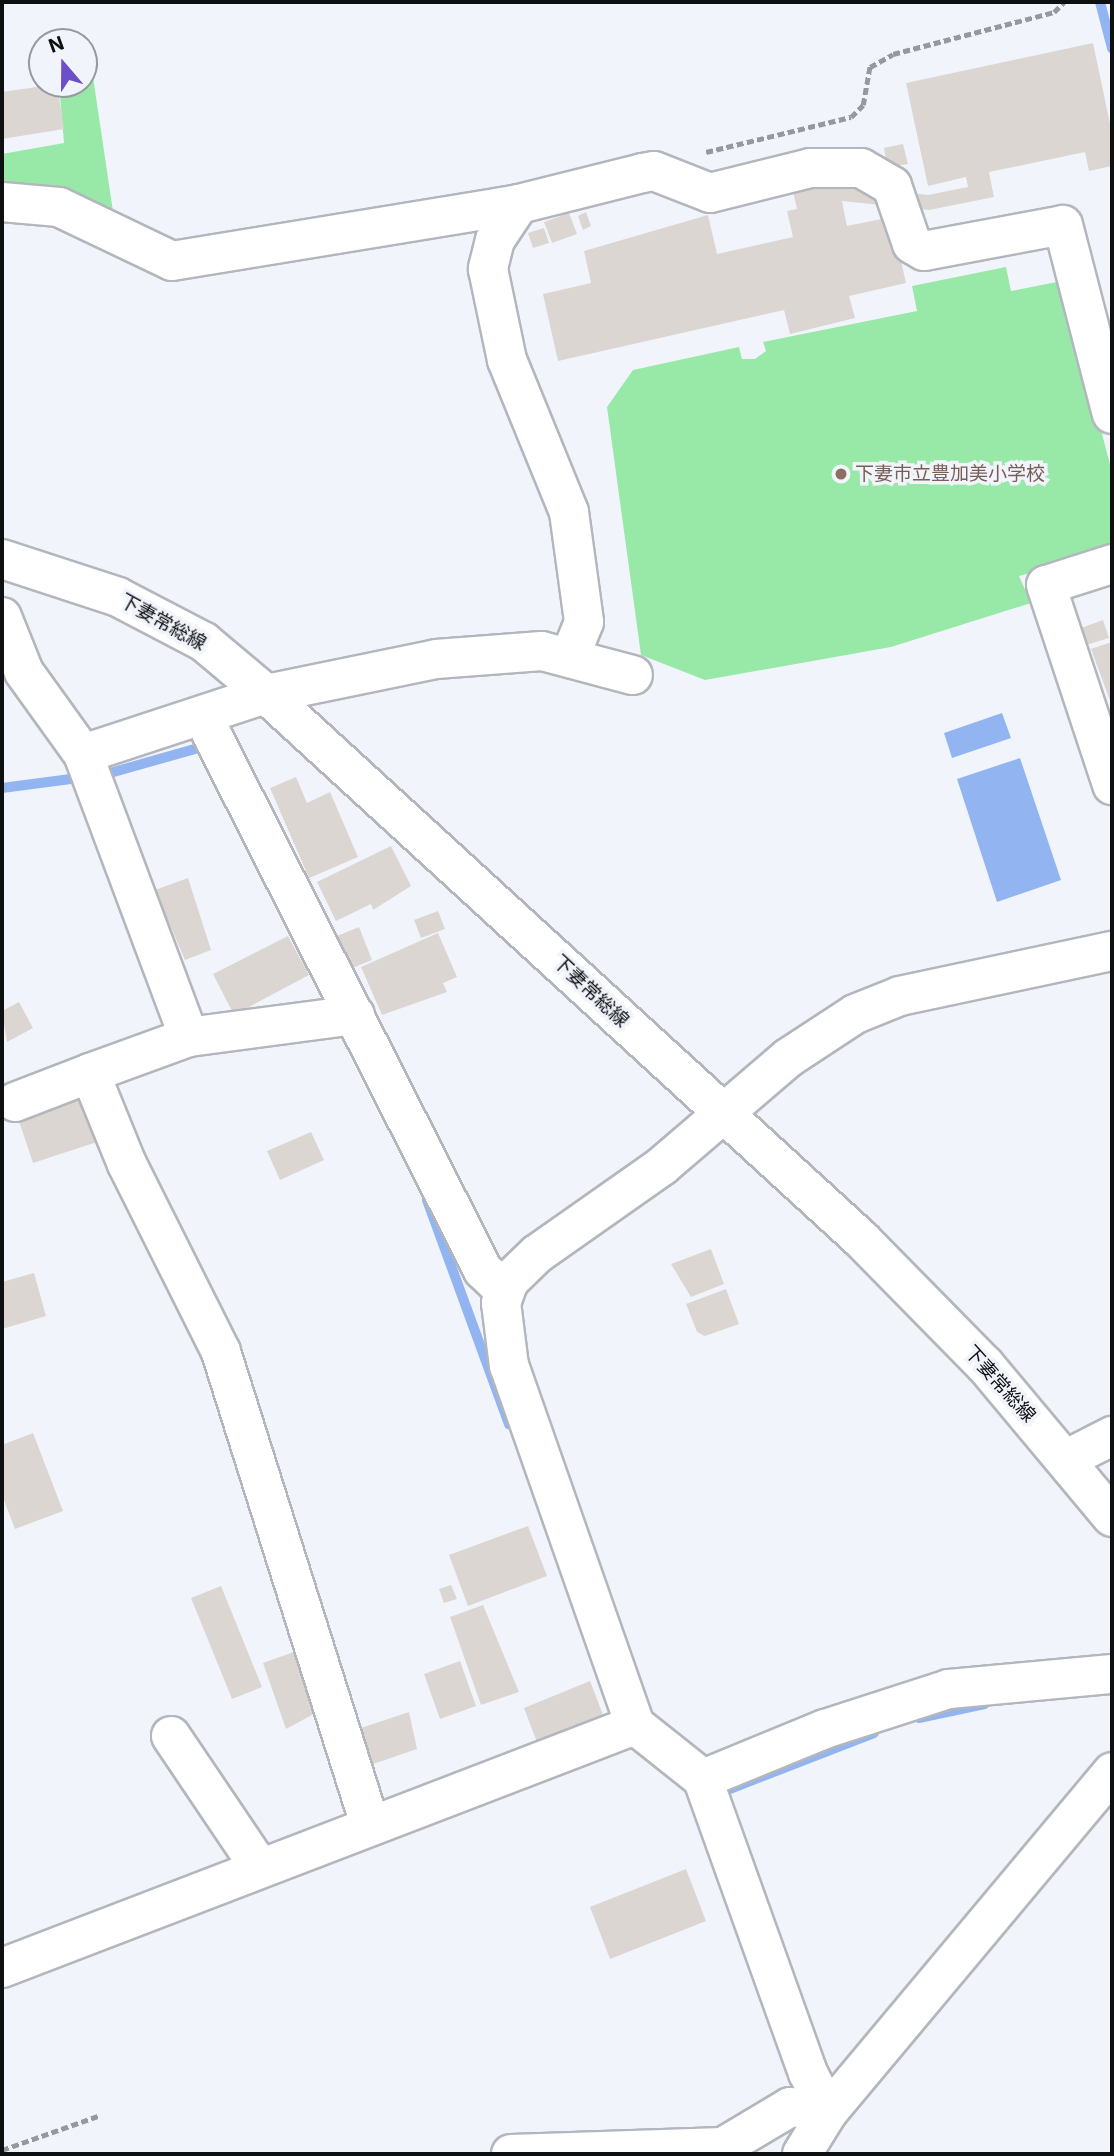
<!DOCTYPE html>
<meta charset="utf-8">
<style>
body{margin:0}
#map{position:relative;width:1114px;height:2156px;overflow:hidden;background:#f1f5fb;font-family:Inter,"Noto Sans JP",sans-serif}
div>[style]{position:absolute}
[style*='--x']{left:calc(var(--x)*1px);top:calc(var(--y)*1px);width:calc(var(--w)*1px);rotate:calc(var(--a)*1deg)}
.green>*{inset:0;background:#98e8a8}
.water>*{inset:0;background:#92b5f2}
.stream>*{height:10px;margin:-5px;padding:0 5px;transform-origin:5px;border-radius:5px;background:#92b5f2}
.building>*{inset:0;background:#dbd6d1}
.path>*{height:4.5px;margin-top:-2.25px;transform-origin:0;background:repeating-linear-gradient(90deg,#95989c 0 7px,transparent 0 10.5px)}
.roads{filter:drop-shadow(2px 0 #b3b7bd) drop-shadow(-2px 0 #b3b7bd) drop-shadow(0 2px #b3b7bd) drop-shadow(0 -2px #b3b7bd)}
.minor>*{height:38px;margin:-19px;padding:0 19px;transform-origin:19px;border-radius:19px;background:#fff}
.major>*{height:38px;margin:-19px;padding:0 19px;transform-origin:19px;border-radius:19px;background:#fff}
.dots>*{width:19px;height:19px;translate:-50% -50%;box-sizing:border-box;border:4px solid #f1f5fb;border-radius:50%}
span{translate:-50% -50%;white-space:nowrap;text-align:center;line-height:1.15;-webkit-text-stroke:7px #f1f5fb;paint-order:stroke}
.education-label{font-size:19px;color:#785e54}
.left{translate:0 -50%;text-align:left}
.street-label{font-size:19px;color:#0d0f11}
.frame{position:absolute;inset:0;border:4px solid #0d0f11;pointer-events:none}
.north{position:absolute;left:28px;top:28px;width:70px;height:70px;box-sizing:border-box;background:#f1f5fb;border:2px solid #96999d;border-radius:50%;rotate:340deg;font-size:19px;font-weight:700;line-height:28px;text-align:center;color:#0d0f11}
.north::after{content:'';display:block;margin:auto;width:24px;height:32px;background:#6d4fc9;clip-path:polygon(50% 0,100% 100%,50% 72%,0 100%)}
</style>
<div id="map">
<div class="green">
<div style="clip-path:polygon(93px 77px,115px 225px,2px 194px,2px 154px,64px 143px,59px 84px,84px 84px)"></div>
<div style="clip-path:polygon(1006px 267px,1011px 291px,1062px 281px,1112px 472px,1112px 551px,1019px 576px,1031px 603px,891px 647px,705px 680px,641px 655px,607px 407px,633px 370px,739px 347px,742px 359px,755px 359px,766px 351px,763px 342px,917px 311px,912px 286px)"></div>
</div>
<div class="water">
<div style="clip-path:polygon(1002px 713px,1011px 738px,952px 758px,944px 733px)"></div>
<div style="clip-path:polygon(1020px 758px,1061px 880px,997px 902px,957px 779px)"></div>
</div>
<div class="stream">
<div style="--x:1100;--y:2;--w:48;--a:75.4"></div>
<div style="--x:110;--y:773;--w:96;--a:-15.8"></div>
<div style="--x:202;--y:747;--w:10;--a:61"></div>
<div style="--x:2;--y:788;--w:77;--a:-7.5"></div>
<div style="--x:427;--y:1200;--w:239;--a:69.9"></div>
<div style="--x:919;--y:1718;--w:67;--a:-12"></div>
<div style="--x:722;--y:1792;--w:163;--a:-21.2"></div>
</div>
<div class="building">
<div style="clip-path:polygon(1093px 43px,1112px 133px,1112px 166px,1089px 171px,1085px 152px,989px 172px,994px 197px,929px 210px,842px 201px,847px 226px,891px 217px,906px 283px,849px 296px,855px 318px,790px 334px,784px 310px,558px 361px,543px 294px,591px 283px,584px 251px,708px 215px,717px 254px,793px 237px,787px 211px,797px 209px,793px 192px,830px 183px,928px 195px,968px 187px,966px 177px,928px 186px,906px 83px)"></div>
<div style="clip-path:polygon(57px 84px,64px 129px,2px 139px,2px 92px)"></div>
<div style="clip-path:polygon(903px 144px,908px 164px,887px 167px,884px 148px)"></div>
<div style="clip-path:polygon(586px 212px,591px 226px,583px 230px,578px 216px)"></div>
<div style="clip-path:polygon(569px 213px,577px 234px,552px 243px,544px 222px)"></div>
<div style="clip-path:polygon(544px 228px,549px 243px,533px 248px,528px 233px)"></div>
<div style="clip-path:polygon(1103px 620px,1109px 638px,1086px 645px,1081px 628px)"></div>
<div style="clip-path:polygon(1112px 642px,1112px 706px,1091px 649px)"></div>
<div style="clip-path:polygon(296px 777px,307px 803px,330px 792px,358px 857px,309px 878px,270px 788px)"></div>
<div style="clip-path:polygon(391px 846px,411px 886px,373px 910px,371px 904px,336px 921px,317px 882px)"></div>
<div style="clip-path:polygon(188px 878px,211px 950px,185px 960px,155px 890px)"></div>
<div style="clip-path:polygon(438px 911px,445px 929px,421px 938px,414px 920px)"></div>
<div style="clip-path:polygon(359px 927px,372px 960px,350px 969px,337px 936px)"></div>
<div style="clip-path:polygon(438px 933px,457px 977px,443px 983px,447px 992px,382px 1015px,361px 967px)"></div>
<div style="clip-path:polygon(288px 936px,309px 975px,234px 1015px,213px 974px)"></div>
<div style="clip-path:polygon(19px 1002px,33px 1028px,7px 1042px,2px 1011px)"></div>
<div style="clip-path:polygon(83px 1089px,100px 1141px,33px 1163px,16px 1112px)"></div>
<div style="clip-path:polygon(311px 1132px,324px 1160px,280px 1180px,267px 1151px)"></div>
<div style="clip-path:polygon(711px 1249px,724px 1284px,691px 1297px,671px 1264px)"></div>
<div style="clip-path:polygon(34px 1273px,46px 1316px,2px 1329px,2px 1282px)"></div>
<div style="clip-path:polygon(726px 1289px,739px 1324px,705px 1336px,697px 1332px,686px 1304px)"></div>
<div style="clip-path:polygon(33px 1433px,63px 1511px,15px 1529px,2px 1495px,2px 1445px)"></div>
<div style="clip-path:polygon(528px 1526px,547px 1576px,468px 1606px,449px 1555px)"></div>
<div style="clip-path:polygon(451px 1585px,457px 1599px,444px 1603px,439px 1589px)"></div>
<div style="clip-path:polygon(221px 1586px,262px 1687px,232px 1699px,191px 1598px)"></div>
<div style="clip-path:polygon(483px 1605px,519px 1692px,481px 1705px,450px 1617px)"></div>
<div style="clip-path:polygon(302px 1649px,323px 1709px,286px 1729px,263px 1663px)"></div>
<div style="clip-path:polygon(460px 1661px,476px 1706px,440px 1719px,424px 1674px)"></div>
<div style="clip-path:polygon(590px 1681px,607px 1725px,540px 1750px,524px 1708px)"></div>
<div style="clip-path:polygon(409px 1712px,417px 1749px,373px 1764px,361px 1728px)"></div>
<div style="clip-path:polygon(686px 1869px,706px 1921px,610px 1959px,590px 1907px)"></div>
</div>
<div class="path">
<div style="--x:706;--y:152;--w:149;--a:-13.6"></div>
<div style="--x:851;--y:117;--w:17;--a:-45"></div>
<div style="--x:863;--y:105;--w:39;--a:-80"></div>
<div style="--x:870;--y:67;--w:26;--a:-29"></div>
<div style="--x:893;--y:54;--w:166;--a:-14.6"></div>
<div style="--x:1054;--y:12;--w:14;--a:-45"></div>
<div style="--x:2;--y:2150;--w:102;--a:-19.5"></div>
</div>
<div class="roads">
<div class="minor">
<div style="--x:2;--y:202;--w:57;--a:5"></div>
<div style="--x:59;--y:207;--w:125;--a:25.5"></div>
<div style="--x:172;--y:261;--w:352;--a:-9.3"></div>
<div style="--x:519;--y:204;--w:127;--a:-14.1"></div>
<div style="--x:642;--y:173;--w:12;--a:-9"></div>
<div style="--x:654;--y:171;--w:60;--a:21.4"></div>
<div style="--x:710;--y:193;--w:103;--a:-14"></div>
<div style="--x:810;--y:168;--w:51;--a:0"></div>
<div style="--x:861;--y:168;--w:36;--a:30"></div>
<div style="--x:892;--y:186;--w:61;--a:71"></div>
<div style="--x:912;--y:244;--w:14;--a:30"></div>
<div style="--x:924;--y:251;--w:141;--a:-10.6"></div>
<div style="--x:1063;--y:225;--w:195;--a:75.5"></div>
<div style="--x:519;--y:204;--w:43;--a:123.7"></div>
<div style="--x:495;--y:240;--w:30;--a:104"></div>
<div style="--x:488;--y:269;--w:93;--a:78.2"></div>
<div style="--x:507;--y:360;--w:164;--a:67.8"></div>
<div style="--x:569;--y:512;--w:111;--a:82.2"></div>
<div style="--x:584;--y:622;--w:37;--a:112"></div>
<div style="--x:1112;--y:564;--w:69;--a:162.3"></div>
<div style="--x:1046;--y:585;--w:211;--a:71.7"></div>
<div style="--x:2;--y:617;--w:59;--a:68.2"></div>
<div style="--x:24;--y:672;--w:101;--a:54.3"></div>
<div style="--x:83;--y:754;--w:193;--a:-18.2"></div>
<div style="--x:266;--y:694;--w:174;--a:-11.6"></div>
<div style="--x:436;--y:659;--w:106;--a:-4.3"></div>
<div style="--x:542;--y:651;--w:94;--a:14.8"></div>
<div style="--x:203;--y:717;--w:620;--a:63.15"></div>
<div style="--x:483;--y:1270;--w:30;--a:44"></div>
<div style="--x:83;--y:754;--w:302;--a:69.5"></div>
<div style="--x:355;--y:1015;--w:167;--a:172.5"></div>
<div style="--x:189;--y:1037;--w:105;--a:160"></div>
<div style="--x:90;--y:1073;--w:98;--a:67.9"></div>
<div style="--x:127;--y:1164;--w:210;--a:63.4"></div>
<div style="--x:221;--y:1352;--w:497;--a:72.5"></div>
<div style="--x:15;--y:1102;--w:80;--a:-21.1"></div>
<div style="--x:1067;--y:1459;--w:51;--a:-27.1"></div>
<div style="--x:171;--y:1736;--w:159;--a:56"></div>
<div style="--x:703;--y:1779;--w:132;--a:-22.3"></div>
<div style="--x:825;--y:1729;--w:130;--a:-17.9"></div>
<div style="--x:949;--y:1689;--w:164;--a:-5.3"></div>
<div style="--x:2;--y:1968;--w:678;--a:-21"></div>
<div style="--x:828;--y:2112;--w:44;--a:-117.1"></div>
<div style="--x:808;--y:2073;--w:312;--a:-109.7"></div>
<div style="--x:703;--y:1779;--w:87;--a:-141.5"></div>
<div style="--x:635;--y:1725;--w:380;--a:-109.3"></div>
<div style="--x:509;--y:1366;--w:64;--a:-97.2"></div>
<div style="--x:501;--y:1303;--w:23;--a:-70"></div>
<div style="--x:509;--y:1281;--w:39;--a:-44"></div>
<div style="--x:537;--y:1254;--w:153;--a:-35.1"></div>
<div style="--x:662;--y:1166;--w:166;--a:-40.6"></div>
<div style="--x:788;--y:1058;--w:80;--a:-33.3"></div>
<div style="--x:855;--y:1014;--w:48;--a:-21.8"></div>
<div style="--x:900;--y:996;--w:217;--a:-12"></div>
<div style="--x:511;--y:2154;--w:212;--a:-1.9"></div>
<div style="--x:723;--y:2147;--w:78;--a:-30.8"></div>
<div style="--x:790;--y:2107;--w:38;--a:7"></div>
<div style="--x:802;--y:2154;--w:49;--a:-58.2"></div>
<div style="--x:828;--y:2112;--w:443;--a:-50.1"></div>
</div>
<div class="major">
<div style="--x:2;--y:559;--w:122;--a:18.1"></div>
<div style="--x:118;--y:597;--w:97;--a:27.6"></div>
<div style="--x:204;--y:642;--w:81;--a:40"></div>
<div style="--x:266;--y:694;--w:808;--a:42.49"></div>
<div style="--x:862;--y:1240;--w:175;--a:45.5"></div>
<div style="--x:985;--y:1365;--w:198;--a:50.1"></div>
</div>
</div>
<div class="dots">
<div style="left:841px;top:474px;background:#8d6e63"></div>
</div>
<div class="education-label">
<span class="left" style="left:855px;top:474px">下妻市立豊加美小学校</span>
</div>
<div class="street-label">
<span style="left:163px;top:622px;rotate:29deg">下妻常総線</span>
<span style="left:591px;top:991px;rotate:43deg">下妻常総線</span>
<span style="left:1000px;top:1384px;rotate:48deg">下妻常総線</span>
</div>
<div class="frame"></div>
<div class="north">N</div>
</div>
